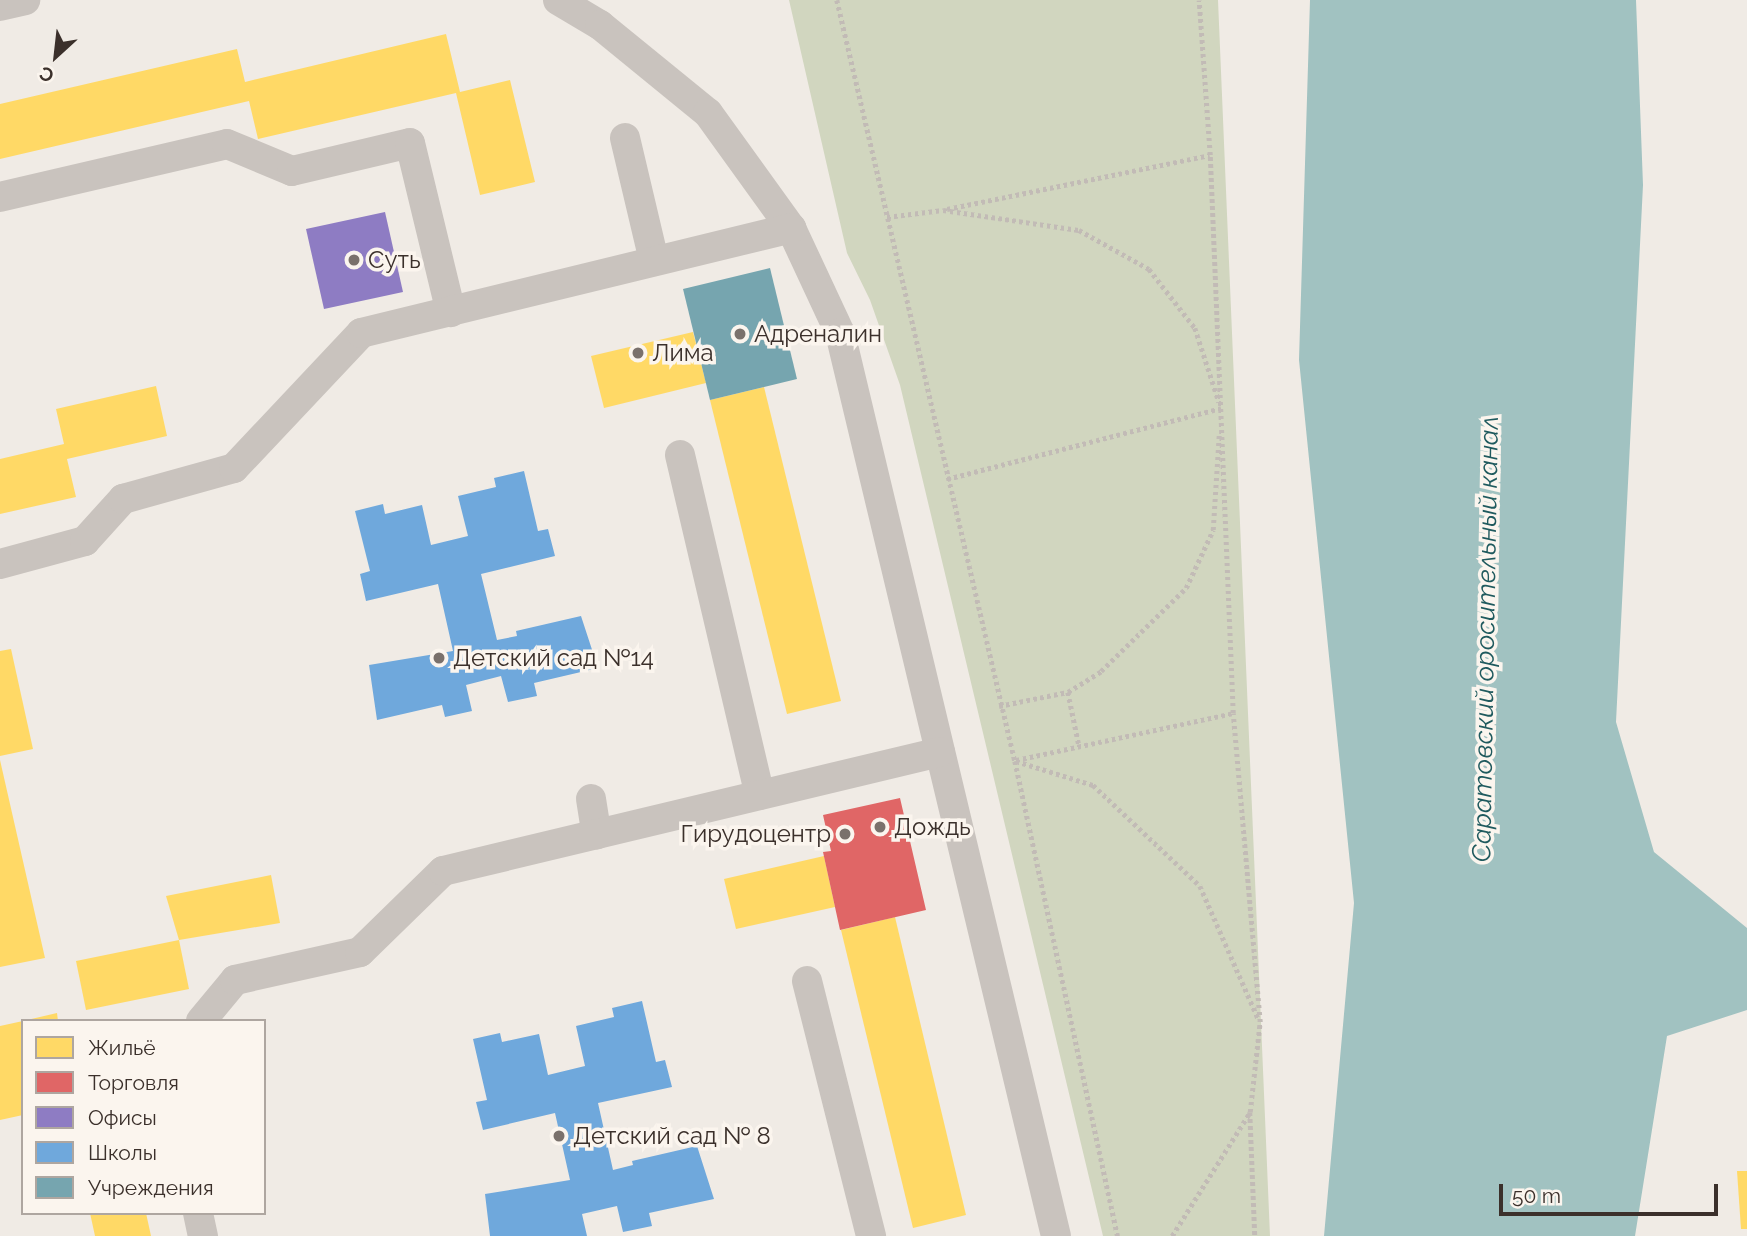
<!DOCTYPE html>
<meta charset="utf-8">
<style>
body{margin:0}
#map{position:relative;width:1747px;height:1236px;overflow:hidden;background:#f0ebe5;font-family:Raleway,sans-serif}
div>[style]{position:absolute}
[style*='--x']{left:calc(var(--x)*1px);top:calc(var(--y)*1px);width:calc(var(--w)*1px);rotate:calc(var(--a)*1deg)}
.green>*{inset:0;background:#d1d6bf}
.water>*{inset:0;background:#a1c2c1}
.homes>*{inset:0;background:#ffd966}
.shops>*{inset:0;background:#e06666}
.offices>*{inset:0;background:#8e7cc3}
.schools>*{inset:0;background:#6fa8dc}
.public>*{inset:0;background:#76a5af}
.path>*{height:4.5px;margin-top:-2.25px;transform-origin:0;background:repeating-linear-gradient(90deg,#c2bbb6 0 3.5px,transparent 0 7px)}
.minor>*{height:30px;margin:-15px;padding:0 15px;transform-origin:15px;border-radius:15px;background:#c9c3be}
.dots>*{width:19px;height:19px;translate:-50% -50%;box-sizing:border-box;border:4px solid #fbf5ee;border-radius:50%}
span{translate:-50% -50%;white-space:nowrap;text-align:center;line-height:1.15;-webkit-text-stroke:7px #fbf5ee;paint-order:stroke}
.poi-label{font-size:24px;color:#3b302b}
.left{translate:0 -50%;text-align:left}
.right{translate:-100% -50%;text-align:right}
.water-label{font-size:26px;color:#1f5a5e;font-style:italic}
.legend{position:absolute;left:21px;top:1019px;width:245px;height:196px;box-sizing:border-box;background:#fbf5ee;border:2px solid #aea6a0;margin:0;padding:9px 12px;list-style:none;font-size:21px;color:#3b302b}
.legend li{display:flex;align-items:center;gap:14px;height:35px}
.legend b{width:35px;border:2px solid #aea6a0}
.north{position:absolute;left:21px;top:21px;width:70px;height:70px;-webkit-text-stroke:5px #fbf5ee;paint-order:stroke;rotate:207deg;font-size:19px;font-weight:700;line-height:28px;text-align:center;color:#3b302b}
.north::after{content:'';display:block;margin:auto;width:24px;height:32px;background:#3b302b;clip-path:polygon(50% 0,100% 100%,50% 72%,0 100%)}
.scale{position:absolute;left:1499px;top:1184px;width:219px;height:32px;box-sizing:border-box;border:4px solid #3b302b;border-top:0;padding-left:9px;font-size:21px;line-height:24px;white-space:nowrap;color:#3b302b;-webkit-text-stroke:5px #fbf5ee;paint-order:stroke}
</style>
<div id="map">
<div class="green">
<div style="clip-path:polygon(789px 0,1218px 0,1270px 1236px,1103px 1236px,900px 385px,870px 300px,847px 253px)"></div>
</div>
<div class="water">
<div style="clip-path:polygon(1310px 0,1636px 0,1643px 185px,1616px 722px,1654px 852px,1747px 928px,1747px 1010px,1667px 1036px,1635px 1236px,1324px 1236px,1354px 903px,1299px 360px)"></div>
</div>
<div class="homes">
<div style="clip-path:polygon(446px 34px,460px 92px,510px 80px,535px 182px,480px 195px,456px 93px,258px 139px,249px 101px,0 159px,0 104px,237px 49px,245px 82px)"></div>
<div style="clip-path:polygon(693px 332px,706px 383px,604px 408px,591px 356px)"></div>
<div style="clip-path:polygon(156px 386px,167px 436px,67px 459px,76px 497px,0 514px,0 459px,64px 444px,56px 409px)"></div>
<div style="clip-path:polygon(764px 387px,841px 701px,787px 714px,710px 400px)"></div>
<div style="clip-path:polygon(11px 649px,33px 749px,0 756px,0 651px)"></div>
<div style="clip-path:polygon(0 760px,45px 958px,0 967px)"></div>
<div style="clip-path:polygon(824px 856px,835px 907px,736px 929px,724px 879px)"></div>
<div style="clip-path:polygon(271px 875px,280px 923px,179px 940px,166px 896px)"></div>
<div style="clip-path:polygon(895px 917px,966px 1215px,913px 1228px,841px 930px)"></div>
<div style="clip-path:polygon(179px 940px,189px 989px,86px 1010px,76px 961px)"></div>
<div style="clip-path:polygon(57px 1013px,58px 1021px,27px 1021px,27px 1020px)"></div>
<div style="clip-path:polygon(23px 1021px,23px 1115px,0 1120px,0 1026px)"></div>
<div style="clip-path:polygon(1737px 1171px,1747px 1171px,1747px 1229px,1741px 1229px)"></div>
<div style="clip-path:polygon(90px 1213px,146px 1213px,151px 1236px,95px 1236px)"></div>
</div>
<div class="shops">
<div style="clip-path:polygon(900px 798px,926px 910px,840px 930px,823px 852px,831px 851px,823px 815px)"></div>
</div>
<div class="offices">
<div style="clip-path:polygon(385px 212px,403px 292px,324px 309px,306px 229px)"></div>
</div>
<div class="schools">
<div style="clip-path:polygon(524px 471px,538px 531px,548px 529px,555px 556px,481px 574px,497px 640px,517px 636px,516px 631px,581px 616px,598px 668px,534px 683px,537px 696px,508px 702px,501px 676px,466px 685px,472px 711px,445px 717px,442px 705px,377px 720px,369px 665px,453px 651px,438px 584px,366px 601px,360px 574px,370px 571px,355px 511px,383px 504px,385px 514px,422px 505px,431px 545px,468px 536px,458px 496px,496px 487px,494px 478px)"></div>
<div style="clip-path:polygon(642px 1001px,656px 1062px,665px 1060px,672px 1087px,598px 1103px,613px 1170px,633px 1165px,632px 1161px,697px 1146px,714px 1199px,649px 1213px,652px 1226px,623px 1232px,617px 1206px,582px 1214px,587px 1236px,490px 1236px,485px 1194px,570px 1180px,555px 1113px,483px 1130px,476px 1102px,487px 1100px,473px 1039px,500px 1033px,502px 1042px,539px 1034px,548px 1075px,585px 1066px,576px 1026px,614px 1017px,612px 1008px)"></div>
</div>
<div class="public">
<div style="clip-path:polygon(770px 268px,797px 379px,710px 400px,683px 289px)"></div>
</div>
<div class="path">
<div style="--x:837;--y:0;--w:782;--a:76.84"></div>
<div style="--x:1015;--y:761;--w:486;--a:77.8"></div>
<div style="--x:947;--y:209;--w:268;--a:-11.6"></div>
<div style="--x:887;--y:217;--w:56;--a:-7.1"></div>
<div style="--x:943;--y:210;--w:137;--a:8.4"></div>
<div style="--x:1079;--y:230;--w:80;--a:29.1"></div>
<div style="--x:1149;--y:269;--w:75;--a:52.1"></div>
<div style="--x:1195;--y:328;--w:78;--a:72"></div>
<div style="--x:947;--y:479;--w:283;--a:-14.5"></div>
<div style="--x:1068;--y:692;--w:54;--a:78.3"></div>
<div style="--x:999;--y:706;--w:70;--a:-11.5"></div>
<div style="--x:1068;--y:692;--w:39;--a:-32"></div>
<div style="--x:1101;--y:671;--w:119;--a:-44.3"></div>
<div style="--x:1186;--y:588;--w:64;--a:-65"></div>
<div style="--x:1213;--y:530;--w:95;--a:-86.4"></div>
<div style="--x:1016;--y:760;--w:222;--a:-12.2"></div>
<div style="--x:1016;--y:761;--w:81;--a:17.3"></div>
<div style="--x:1093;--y:785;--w:147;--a:43.3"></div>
<div style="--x:1200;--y:886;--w:144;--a:66.3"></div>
<div style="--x:1250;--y:1112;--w:124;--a:87.7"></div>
<div style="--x:1172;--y:1236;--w:146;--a:-57.8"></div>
<div style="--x:1250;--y:1112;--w:91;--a:-83.7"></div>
<div style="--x:1260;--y:1022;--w:310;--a:-95"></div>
<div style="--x:1233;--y:713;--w:558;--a:-92.36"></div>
<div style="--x:1210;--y:155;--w:155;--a:-94.1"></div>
</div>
<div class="minor">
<div style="--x:558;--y:0;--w:49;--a:30.8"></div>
<div style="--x:600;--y:25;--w:139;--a:39.2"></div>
<div style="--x:708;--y:113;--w:142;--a:54.2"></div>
<div style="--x:791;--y:228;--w:116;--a:65"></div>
<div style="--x:840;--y:333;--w:928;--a:76.55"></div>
<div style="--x:0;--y:6;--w:26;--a:-13"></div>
<div style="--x:625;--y:138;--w:126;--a:76.7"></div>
<div style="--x:0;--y:197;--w:233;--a:-13.1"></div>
<div style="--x:227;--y:144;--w:70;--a:22.6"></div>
<div style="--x:292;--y:171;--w:121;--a:-13.3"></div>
<div style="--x:410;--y:143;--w:174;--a:76.4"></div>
<div style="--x:680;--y:455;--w:349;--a:76.8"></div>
<div style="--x:0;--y:564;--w:88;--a:-15.1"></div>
<div style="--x:85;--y:541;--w:57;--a:-47.9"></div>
<div style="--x:123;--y:499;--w:115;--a:-15.6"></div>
<div style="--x:234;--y:468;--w:185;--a:-46.7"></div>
<div style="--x:361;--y:333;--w:443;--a:-13.7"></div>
<div style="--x:591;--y:799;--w:36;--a:81"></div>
<div style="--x:807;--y:981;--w:263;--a:75.9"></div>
<div style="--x:201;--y:1021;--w:53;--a:-50.3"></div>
<div style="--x:235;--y:980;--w:128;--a:-12.6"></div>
<div style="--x:360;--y:952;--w:116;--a:-44.3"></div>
<div style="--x:443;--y:871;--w:511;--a:-13.47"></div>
<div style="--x:198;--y:1213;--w:24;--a:78"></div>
</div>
<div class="dots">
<div style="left:354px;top:260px;background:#7a716c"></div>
<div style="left:740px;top:334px;background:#7a716c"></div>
<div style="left:638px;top:353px;background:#7a716c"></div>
<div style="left:439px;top:658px;background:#7a716c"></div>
<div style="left:880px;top:827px;background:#7a716c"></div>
<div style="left:845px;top:834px;background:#7a716c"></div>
<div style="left:559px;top:1136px;background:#7a716c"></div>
</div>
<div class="poi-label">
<span class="left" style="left:368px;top:260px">Суть</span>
<span class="left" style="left:754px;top:334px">Адреналин</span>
<span class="left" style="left:652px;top:353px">Лима</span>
<span class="left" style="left:453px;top:658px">Детский сад №14</span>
<span class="left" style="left:894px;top:827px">Дождь</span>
<span class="right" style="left:831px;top:834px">Гирудоцентр</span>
<span class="left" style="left:573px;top:1136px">Детский сад № 8</span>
</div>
<div class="water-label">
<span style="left:1486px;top:639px;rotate:-89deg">Саратовский оросительный канал</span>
</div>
<ul class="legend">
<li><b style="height:19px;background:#ffd966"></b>Жильё</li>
<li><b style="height:19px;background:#e06666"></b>Торговля</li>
<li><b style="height:19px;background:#8e7cc3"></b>Офисы</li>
<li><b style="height:19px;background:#6fa8dc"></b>Школы</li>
<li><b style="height:19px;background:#76a5af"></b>Учреждения</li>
</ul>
<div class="north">С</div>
<div class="scale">50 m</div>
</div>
